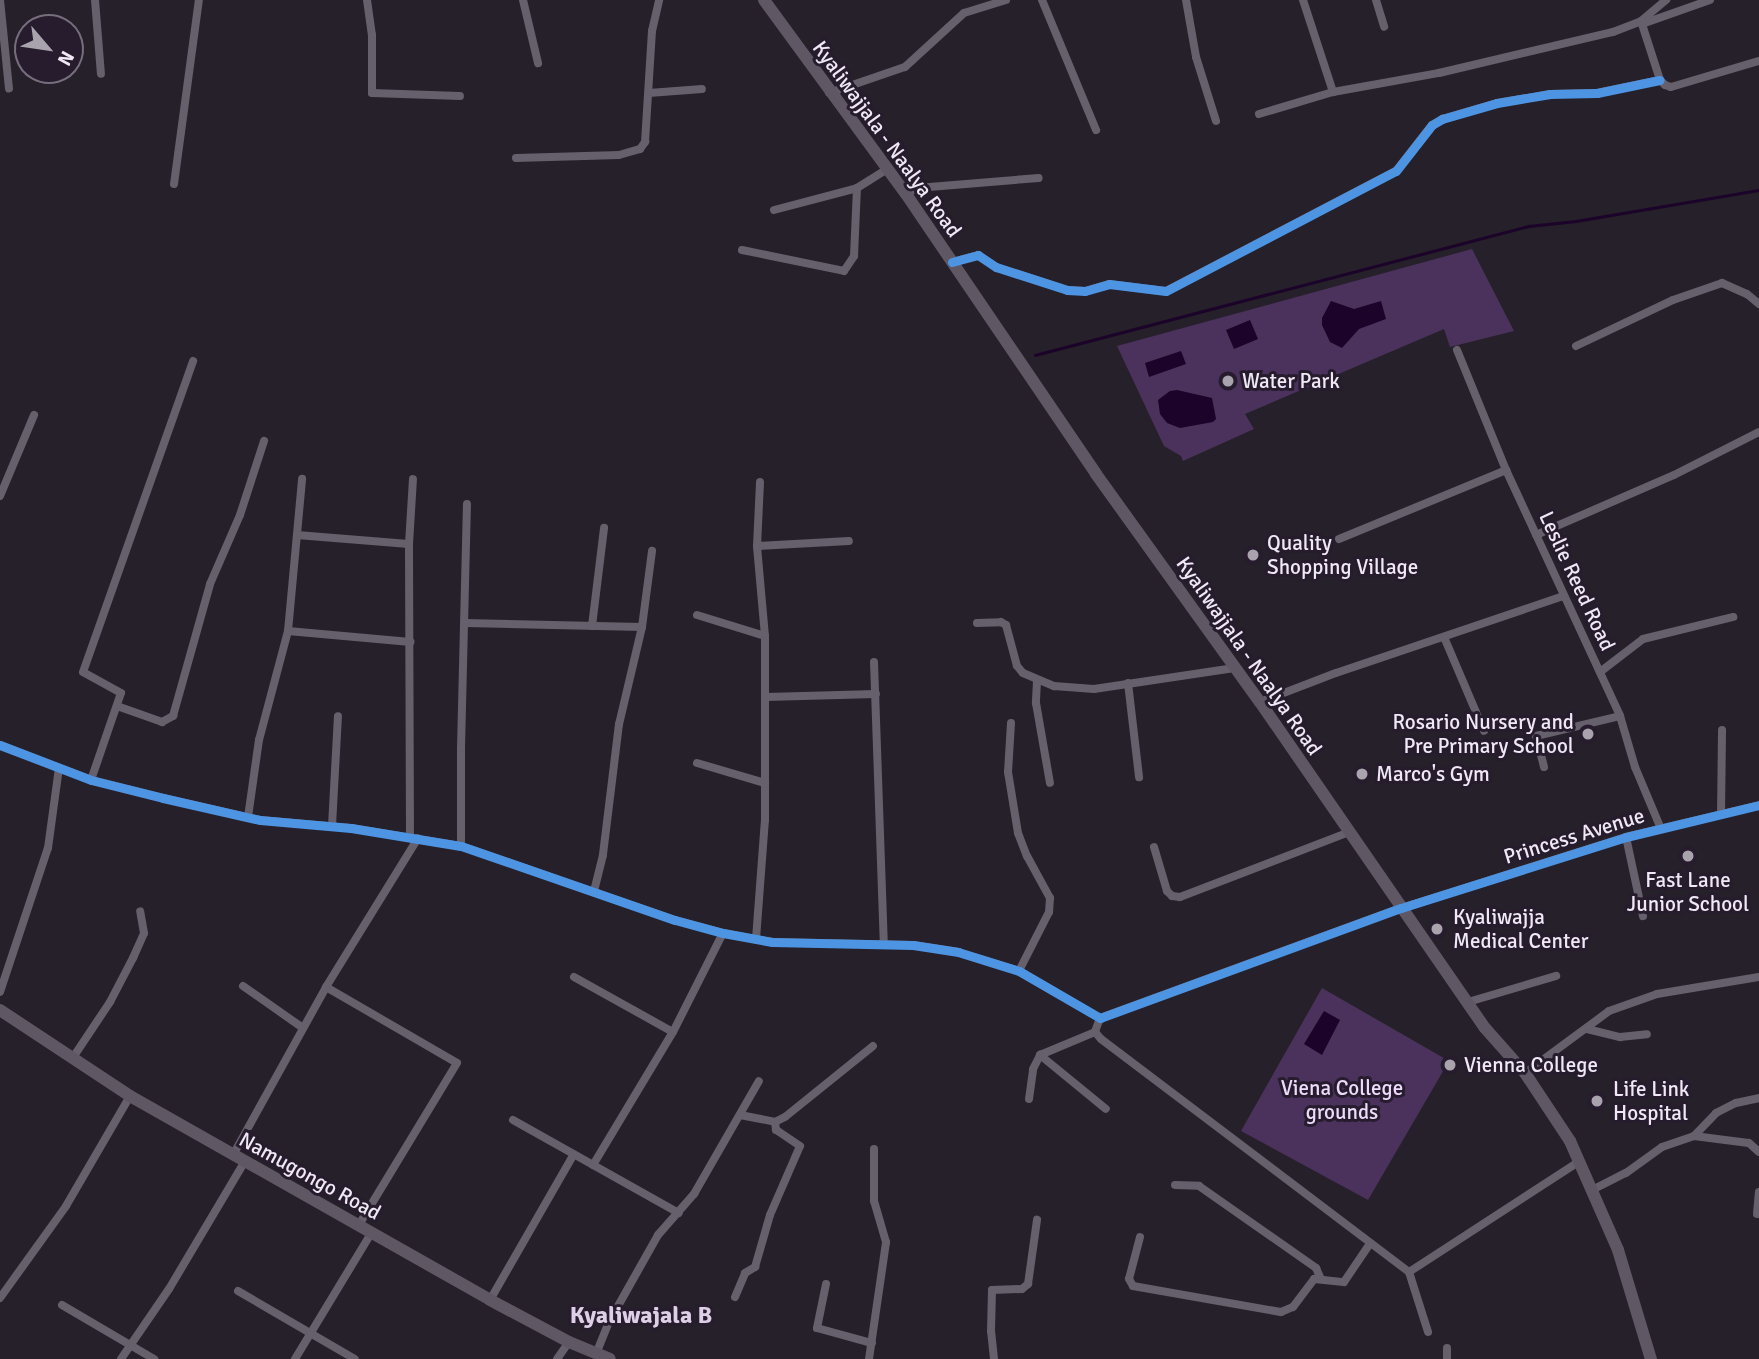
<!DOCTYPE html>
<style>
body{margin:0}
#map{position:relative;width:1759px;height:1359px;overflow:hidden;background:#252029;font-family:Signika,sans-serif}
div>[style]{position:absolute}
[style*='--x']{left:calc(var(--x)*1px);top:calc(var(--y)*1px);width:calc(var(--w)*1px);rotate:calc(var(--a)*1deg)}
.green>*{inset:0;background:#4b325c}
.water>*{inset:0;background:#1c032a}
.stream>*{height:2.5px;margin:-1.25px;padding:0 1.25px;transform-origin:1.25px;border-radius:1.25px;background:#1c032a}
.minor>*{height:8px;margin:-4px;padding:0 4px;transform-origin:4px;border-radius:4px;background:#665f6c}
.secondary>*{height:12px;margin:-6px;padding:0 6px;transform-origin:6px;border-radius:6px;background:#605765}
.cycleway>*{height:9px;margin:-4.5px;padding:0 4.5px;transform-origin:4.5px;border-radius:4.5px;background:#4d94e3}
.dots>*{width:19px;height:19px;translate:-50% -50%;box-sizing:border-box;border:4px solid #261c2d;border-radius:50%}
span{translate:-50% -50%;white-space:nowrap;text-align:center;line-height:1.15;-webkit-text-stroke:6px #261c2d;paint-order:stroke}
.street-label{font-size:21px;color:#f0e9f5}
.poi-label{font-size:21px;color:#f0e9f5}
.left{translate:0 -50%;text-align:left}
.right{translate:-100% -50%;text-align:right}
.park-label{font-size:21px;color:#ecdbfb}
.quarter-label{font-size:24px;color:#dccfe6;font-weight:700}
.north{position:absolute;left:14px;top:14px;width:70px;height:70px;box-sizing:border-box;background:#261c2d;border:2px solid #776e7d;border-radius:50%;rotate:119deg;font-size:19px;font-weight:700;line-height:28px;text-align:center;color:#f0e9f5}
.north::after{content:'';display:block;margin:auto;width:24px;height:32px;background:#a9a3ae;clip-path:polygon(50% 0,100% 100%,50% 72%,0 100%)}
</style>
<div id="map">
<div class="green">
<div style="clip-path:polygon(1472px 249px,1514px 331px,1450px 347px,1444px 329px,1245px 414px,1254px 429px,1183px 461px,1181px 456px,1164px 446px,1117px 346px)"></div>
<div style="clip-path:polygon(1322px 988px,1449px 1061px,1368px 1200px,1241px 1131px)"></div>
</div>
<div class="water">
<div style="clip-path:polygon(1331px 301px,1354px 309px,1381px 301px,1386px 319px,1359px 329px,1342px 348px,1330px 342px,1322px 325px,1322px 318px)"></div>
<div style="clip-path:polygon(1250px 320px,1258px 339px,1234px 349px,1226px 330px)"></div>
<div style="clip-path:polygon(1181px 351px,1186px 364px,1149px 377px,1145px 363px)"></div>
<div style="clip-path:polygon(1177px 390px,1212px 398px,1216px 419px,1213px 422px,1180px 428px,1167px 423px,1160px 414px,1158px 400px,1170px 391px)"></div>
<div style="clip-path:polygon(1324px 1011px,1340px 1020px,1322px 1055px,1304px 1044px)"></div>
</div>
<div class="stream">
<div style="--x:1035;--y:355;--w:511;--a:-14.64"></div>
<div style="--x:1529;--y:226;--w:47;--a:-6.1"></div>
<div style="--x:1576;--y:221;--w:186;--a:-9.6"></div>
</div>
<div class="minor">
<div style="--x:0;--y:0;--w:89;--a:84.2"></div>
<div style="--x:95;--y:0;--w:74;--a:85.4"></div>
<div style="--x:367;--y:0;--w:35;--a:82"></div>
<div style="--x:372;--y:35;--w:58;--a:90"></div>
<div style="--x:372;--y:93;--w:88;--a:2"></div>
<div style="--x:523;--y:0;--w:65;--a:76.6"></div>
<div style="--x:1042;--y:0;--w:141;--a:67.4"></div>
<div style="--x:1186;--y:0;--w:58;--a:80"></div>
<div style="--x:1196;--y:57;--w:67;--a:72.6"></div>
<div style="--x:1303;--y:0;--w:97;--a:71.9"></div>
<div style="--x:1376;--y:0;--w:28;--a:73"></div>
<div style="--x:1641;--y:21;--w:62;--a:72.1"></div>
<div style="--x:1660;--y:80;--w:7;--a:45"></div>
<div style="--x:1665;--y:85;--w:6;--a:18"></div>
<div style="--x:1671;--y:87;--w:92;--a:-16.5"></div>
<div style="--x:1642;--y:24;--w:72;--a:-19.4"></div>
<div style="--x:649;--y:93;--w:53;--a:-4.3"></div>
<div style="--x:829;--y:93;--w:80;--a:-18.9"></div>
<div style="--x:905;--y:67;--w:80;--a:-42.5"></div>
<div style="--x:964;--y:13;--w:44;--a:-17.2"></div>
<div style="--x:1259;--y:114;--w:77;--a:-16.6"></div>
<div style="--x:1333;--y:92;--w:108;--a:-10.2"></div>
<div style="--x:1439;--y:73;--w:179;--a:-13.3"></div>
<div style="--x:1613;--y:32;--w:30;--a:-21"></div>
<div style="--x:1641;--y:21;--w:33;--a:-40"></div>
<div style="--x:516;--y:158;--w:103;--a:-1.7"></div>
<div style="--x:619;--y:155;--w:22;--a:-16"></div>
<div style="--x:640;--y:149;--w:9;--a:-54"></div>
<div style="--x:645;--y:142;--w:111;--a:-86.4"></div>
<div style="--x:652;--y:31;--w:32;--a:-77"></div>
<div style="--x:174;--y:184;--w:186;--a:-82.3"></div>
<div style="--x:906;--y:194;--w:13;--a:-29"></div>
<div style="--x:917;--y:188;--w:122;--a:-4.7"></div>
<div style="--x:774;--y:210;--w:86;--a:-14.8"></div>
<div style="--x:742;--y:250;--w:104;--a:11.6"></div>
<div style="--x:844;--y:271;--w:18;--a:-56"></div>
<div style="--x:854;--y:256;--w:68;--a:-87.5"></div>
<div style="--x:857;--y:188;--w:36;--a:-32"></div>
<div style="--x:952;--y:262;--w:27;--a:-15"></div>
<div style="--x:978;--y:255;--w:22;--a:34"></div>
<div style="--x:996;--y:267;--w:75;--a:17.9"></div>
<div style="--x:1067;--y:290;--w:18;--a:3"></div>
<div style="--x:1085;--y:291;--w:25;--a:-16"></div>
<div style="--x:1109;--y:284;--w:57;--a:7"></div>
<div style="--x:1166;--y:291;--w:259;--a:-27.6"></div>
<div style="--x:1396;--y:171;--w:58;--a:-52"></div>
<div style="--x:1432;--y:125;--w:12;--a:-31"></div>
<div style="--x:1442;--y:119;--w:57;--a:-16.2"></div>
<div style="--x:1497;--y:103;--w:54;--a:-9.6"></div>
<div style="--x:1550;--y:94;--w:47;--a:-1.2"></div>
<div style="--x:1597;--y:93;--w:64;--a:-11.7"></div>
<div style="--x:1576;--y:346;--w:107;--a:-25.4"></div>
<div style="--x:1673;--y:300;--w:52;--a:-19.1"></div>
<div style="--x:1722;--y:283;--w:27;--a:24"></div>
<div style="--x:1747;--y:294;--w:16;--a:40"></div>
<div style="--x:1457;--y:350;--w:130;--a:67.8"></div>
<div style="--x:1506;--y:470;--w:271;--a:65.1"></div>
<div style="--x:1620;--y:716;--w:53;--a:73.6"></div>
<div style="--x:1635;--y:767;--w:67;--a:67.2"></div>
<div style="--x:0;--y:496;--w:88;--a:-67.2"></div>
<div style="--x:297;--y:535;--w:112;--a:4.6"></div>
<div style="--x:1536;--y:535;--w:150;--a:-23.5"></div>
<div style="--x:1674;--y:475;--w:95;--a:-26.8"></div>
<div style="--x:1339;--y:539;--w:181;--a:-22.4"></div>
<div style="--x:757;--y:546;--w:92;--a:-3.1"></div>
<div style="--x:697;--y:615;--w:71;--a:17.2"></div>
<div style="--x:465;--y:623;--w:177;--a:1.3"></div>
<div style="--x:642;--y:627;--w:100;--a:103.3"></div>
<div style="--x:619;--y:724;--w:132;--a:97"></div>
<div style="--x:603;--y:855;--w:37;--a:104"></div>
<div style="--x:977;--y:623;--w:24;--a:-2"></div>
<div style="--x:1001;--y:622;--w:6;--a:31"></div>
<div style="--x:1006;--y:625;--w:42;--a:75"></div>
<div style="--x:1017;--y:666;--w:9;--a:49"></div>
<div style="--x:1023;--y:673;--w:34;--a:23"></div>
<div style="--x:1054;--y:686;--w:40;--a:4.3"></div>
<div style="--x:1094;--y:689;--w:142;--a:-8.5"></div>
<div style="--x:592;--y:626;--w:99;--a:-83"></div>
<div style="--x:642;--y:627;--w:77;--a:-82.5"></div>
<div style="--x:288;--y:631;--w:123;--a:5.1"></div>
<div style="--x:1444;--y:637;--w:102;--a:66.9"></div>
<div style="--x:874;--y:662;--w:282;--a:88"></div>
<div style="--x:1600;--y:672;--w:54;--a:-37.5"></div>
<div style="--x:1643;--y:639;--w:93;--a:-13.7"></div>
<div style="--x:1037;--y:681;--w:22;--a:93"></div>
<div style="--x:1036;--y:703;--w:81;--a:80.1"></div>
<div style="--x:1128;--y:683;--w:95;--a:83.3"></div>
<div style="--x:766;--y:697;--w:110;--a:-1.6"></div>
<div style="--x:1260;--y:702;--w:81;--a:-20.9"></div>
<div style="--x:1336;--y:673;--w:240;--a:-18.7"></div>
<div style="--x:117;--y:706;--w:48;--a:19.6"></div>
<div style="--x:162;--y:722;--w:13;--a:-29"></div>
<div style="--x:173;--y:716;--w:137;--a:-74.3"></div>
<div style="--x:210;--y:584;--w:75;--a:-66.5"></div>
<div style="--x:240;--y:515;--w:78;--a:-72"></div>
<div style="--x:1011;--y:723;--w:49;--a:93.5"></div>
<div style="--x:1008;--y:772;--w:62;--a:80.7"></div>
<div style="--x:1018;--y:833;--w:25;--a:69"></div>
<div style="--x:1027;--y:856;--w:48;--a:61.3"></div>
<div style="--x:1050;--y:898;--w:14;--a:94"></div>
<div style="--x:1049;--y:912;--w:66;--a:117"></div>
<div style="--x:0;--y:745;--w:97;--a:21"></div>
<div style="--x:91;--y:780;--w:74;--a:14"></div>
<div style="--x:163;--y:798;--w:99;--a:12.8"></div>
<div style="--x:260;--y:820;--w:91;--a:5"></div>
<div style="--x:351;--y:828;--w:111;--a:9.3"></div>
<div style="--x:461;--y:846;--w:226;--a:19.1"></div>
<div style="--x:675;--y:920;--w:50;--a:15.2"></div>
<div style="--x:723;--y:933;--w:50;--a:10.4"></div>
<div style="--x:772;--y:942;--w:141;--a:1.2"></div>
<div style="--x:913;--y:945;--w:46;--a:8.8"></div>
<div style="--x:958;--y:952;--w:64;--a:17.3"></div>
<div style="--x:1019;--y:971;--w:94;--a:30.1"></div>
<div style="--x:1100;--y:1018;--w:320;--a:-20.1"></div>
<div style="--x:1401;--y:908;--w:236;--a:-17.5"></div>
<div style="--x:1626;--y:837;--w:137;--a:-13.5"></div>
<div style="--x:697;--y:763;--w:71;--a:16.4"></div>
<div style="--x:1544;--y:767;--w:32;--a:-104"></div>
<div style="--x:1536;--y:736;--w:86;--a:-13.4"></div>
<div style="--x:91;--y:780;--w:92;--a:-71"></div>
<div style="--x:121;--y:693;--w:43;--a:-151.1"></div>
<div style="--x:83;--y:672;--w:330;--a:-70.5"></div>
<div style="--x:1721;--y:815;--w:85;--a:-89.3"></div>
<div style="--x:248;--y:817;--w:78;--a:-81.9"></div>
<div style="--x:259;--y:740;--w:113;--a:-75.1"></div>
<div style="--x:288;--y:631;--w:153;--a:-84.7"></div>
<div style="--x:332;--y:826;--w:110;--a:-86.9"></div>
<div style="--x:410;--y:837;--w:293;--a:-90.2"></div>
<div style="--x:409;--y:544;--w:65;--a:-86.5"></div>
<div style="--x:1626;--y:837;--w:81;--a:77.9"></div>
<div style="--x:461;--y:846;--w:98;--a:-90"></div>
<div style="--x:461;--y:748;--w:244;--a:-88.6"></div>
<div style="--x:1154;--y:847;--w:46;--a:73.5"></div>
<div style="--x:1167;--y:891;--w:7;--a:45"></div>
<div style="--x:1172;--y:896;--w:8;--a:7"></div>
<div style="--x:1180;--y:897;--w:181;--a:-21"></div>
<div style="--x:756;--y:939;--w:119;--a:-85.7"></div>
<div style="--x:765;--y:820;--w:184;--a:-90"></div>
<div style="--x:765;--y:636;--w:90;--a:-95.1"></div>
<div style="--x:757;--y:546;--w:64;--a:-87.3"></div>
<div style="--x:574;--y:977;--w:113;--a:29.1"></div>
<div style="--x:243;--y:986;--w:73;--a:35"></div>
<div style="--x:326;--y:987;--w:151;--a:30.1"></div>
<div style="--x:457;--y:1063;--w:189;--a:121.2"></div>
<div style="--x:0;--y:992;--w:152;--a:-71.6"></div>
<div style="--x:48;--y:848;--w:81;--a:-82.2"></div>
<div style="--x:1468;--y:1002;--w:92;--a:-16.5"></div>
<div style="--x:1100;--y:1018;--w:15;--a:110"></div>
<div style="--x:1095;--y:1032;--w:9;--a:49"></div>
<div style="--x:1101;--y:1039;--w:386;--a:37.1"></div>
<div style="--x:1409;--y:1272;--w:63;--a:72.4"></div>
<div style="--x:1587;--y:1029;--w:34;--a:14"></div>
<div style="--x:1620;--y:1037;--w:27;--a:-6"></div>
<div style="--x:1040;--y:1055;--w:85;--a:39.3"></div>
<div style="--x:72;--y:1059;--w:69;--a:-56.3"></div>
<div style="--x:110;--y:1002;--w:50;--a:-62.4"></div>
<div style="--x:133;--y:958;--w:27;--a:-66"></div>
<div style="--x:144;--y:933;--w:22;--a:-100"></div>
<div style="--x:1525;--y:1073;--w:104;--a:-36.4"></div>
<div style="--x:1609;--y:1011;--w:51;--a:-19.5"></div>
<div style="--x:1657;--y:994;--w:103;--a:-9.5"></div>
<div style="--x:1029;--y:1099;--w:30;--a:-82"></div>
<div style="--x:1033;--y:1069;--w:16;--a:-63"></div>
<div style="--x:1040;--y:1055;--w:60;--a:-22.7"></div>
<div style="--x:740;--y:1115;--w:36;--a:11"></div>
<div style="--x:775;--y:1122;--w:11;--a:-27"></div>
<div style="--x:785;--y:1117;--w:113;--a:-38.9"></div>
<div style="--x:513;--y:1120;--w:190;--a:29.3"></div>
<div style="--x:1694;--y:1136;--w:32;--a:-46"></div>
<div style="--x:1716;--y:1113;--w:22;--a:-27"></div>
<div style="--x:1736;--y:1103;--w:24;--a:-12"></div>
<div style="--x:233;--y:1155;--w:192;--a:-61"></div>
<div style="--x:326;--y:987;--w:175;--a:-58.3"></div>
<div style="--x:593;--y:1165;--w:155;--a:-59"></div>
<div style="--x:673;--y:1032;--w:111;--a:-63.2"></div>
<div style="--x:1175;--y:1185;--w:24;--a:2"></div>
<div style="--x:1199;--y:1186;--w:143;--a:35"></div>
<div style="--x:1316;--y:1268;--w:12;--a:66"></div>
<div style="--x:1594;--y:1189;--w:36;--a:-27"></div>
<div style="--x:1626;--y:1173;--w:44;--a:-35.8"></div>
<div style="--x:1662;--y:1147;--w:34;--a:-19"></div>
<div style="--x:1694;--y:1136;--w:55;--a:7.3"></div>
<div style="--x:1749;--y:1143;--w:13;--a:42"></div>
<div style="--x:1757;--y:1214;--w:22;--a:-85"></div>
<div style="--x:1140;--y:1237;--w:43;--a:104.7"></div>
<div style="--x:1129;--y:1279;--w:8;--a:60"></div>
<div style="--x:1133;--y:1286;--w:150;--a:10"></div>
<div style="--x:1281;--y:1312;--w:13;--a:-23"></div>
<div style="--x:1293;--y:1307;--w:35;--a:-53"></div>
<div style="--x:1314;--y:1279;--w:30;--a:6"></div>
<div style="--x:1344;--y:1282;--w:45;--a:-56"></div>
<div style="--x:1409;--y:1272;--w:204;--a:-33"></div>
<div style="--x:826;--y:1284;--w:45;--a:101.6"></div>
<div style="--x:817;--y:1328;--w:57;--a:15.3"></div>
<div style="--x:238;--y:1291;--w:135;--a:30.2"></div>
<div style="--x:735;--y:1297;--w:26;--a:-67"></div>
<div style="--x:745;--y:1273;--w:12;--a:-31"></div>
<div style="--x:755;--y:1267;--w:54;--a:-73.9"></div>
<div style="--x:770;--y:1215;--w:75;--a:-66.5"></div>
<div style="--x:800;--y:1146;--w:29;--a:-146"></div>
<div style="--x:776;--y:1130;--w:8;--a:-97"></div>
<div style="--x:0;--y:1298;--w:113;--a:-54.3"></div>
<div style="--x:66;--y:1206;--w:127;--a:-59.8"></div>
<div style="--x:490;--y:1300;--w:168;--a:-60.1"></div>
<div style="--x:62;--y:1305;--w:107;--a:30.4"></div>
<div style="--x:596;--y:1354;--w:35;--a:-68"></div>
<div style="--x:609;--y:1322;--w:100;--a:-60.6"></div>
<div style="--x:658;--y:1235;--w:55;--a:-48.7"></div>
<div style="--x:694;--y:1194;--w:130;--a:-60.1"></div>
<div style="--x:121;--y:1359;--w:85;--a:-55.6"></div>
<div style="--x:169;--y:1289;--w:149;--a:-59.3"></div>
<div style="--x:295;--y:1359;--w:149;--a:-58.8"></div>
<div style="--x:557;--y:1359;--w:21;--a:-55"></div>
<div style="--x:869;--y:1359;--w:118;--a:-81.7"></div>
<div style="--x:886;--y:1242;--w:43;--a:-106.3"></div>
<div style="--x:874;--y:1201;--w:52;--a:-90"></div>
<div style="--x:994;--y:1359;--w:28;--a:-96"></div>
<div style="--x:991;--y:1331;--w:41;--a:-88.6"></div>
<div style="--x:992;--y:1290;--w:30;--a:-2"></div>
<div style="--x:1022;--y:1289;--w:8;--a:-40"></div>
<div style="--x:1028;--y:1284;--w:65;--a:-82"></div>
<div style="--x:1447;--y:1359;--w:11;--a:-90"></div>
</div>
<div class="secondary">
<div style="--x:764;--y:0;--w:240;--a:53.8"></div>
<div style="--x:906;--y:194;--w:338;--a:55.8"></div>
<div style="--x:1096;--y:474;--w:281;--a:54.3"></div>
<div style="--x:1260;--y:702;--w:396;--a:55.4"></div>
<div style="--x:1485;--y:1028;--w:60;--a:48.4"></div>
<div style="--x:1525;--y:1073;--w:82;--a:56.5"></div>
<div style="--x:1570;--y:1141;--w:119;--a:66.2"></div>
<div style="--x:1618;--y:1250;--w:114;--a:73.2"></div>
<div style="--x:0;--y:1010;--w:156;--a:33.5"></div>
<div style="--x:130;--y:1096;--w:414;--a:29.5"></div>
<div style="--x:490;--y:1300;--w:89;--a:28"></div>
<div style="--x:569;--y:1342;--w:44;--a:22.5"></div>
</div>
<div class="cycleway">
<div style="--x:952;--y:262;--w:27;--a:-15"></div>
<div style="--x:978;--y:255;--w:22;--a:34"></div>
<div style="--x:996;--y:267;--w:75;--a:17.9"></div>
<div style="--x:1067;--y:290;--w:18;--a:3"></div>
<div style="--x:1085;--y:291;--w:25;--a:-16"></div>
<div style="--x:1109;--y:284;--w:57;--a:7"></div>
<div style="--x:1166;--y:291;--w:259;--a:-27.6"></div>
<div style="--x:1396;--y:171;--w:58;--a:-52"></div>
<div style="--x:1432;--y:125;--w:12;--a:-31"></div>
<div style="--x:1442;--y:119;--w:57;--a:-16.2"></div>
<div style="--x:1497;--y:103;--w:54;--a:-9.6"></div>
<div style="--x:1550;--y:94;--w:47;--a:-1.2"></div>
<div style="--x:1597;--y:93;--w:64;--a:-11.7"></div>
<div style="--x:0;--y:745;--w:97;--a:21"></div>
<div style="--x:91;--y:780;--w:74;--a:14"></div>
<div style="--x:163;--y:798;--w:99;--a:12.8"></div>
<div style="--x:260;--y:820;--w:91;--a:5"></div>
<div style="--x:351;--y:828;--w:111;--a:9.3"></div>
<div style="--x:461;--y:846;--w:226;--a:19.1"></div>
<div style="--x:675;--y:920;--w:50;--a:15.2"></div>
<div style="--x:723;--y:933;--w:50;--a:10.4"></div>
<div style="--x:772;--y:942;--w:141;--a:1.2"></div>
<div style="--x:913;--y:945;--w:46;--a:8.8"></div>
<div style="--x:958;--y:952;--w:64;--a:17.3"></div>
<div style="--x:1019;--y:971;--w:94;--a:30.1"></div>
<div style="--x:1100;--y:1018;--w:320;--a:-20.1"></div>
<div style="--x:1401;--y:908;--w:236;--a:-17.5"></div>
<div style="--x:1626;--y:837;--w:137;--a:-13.5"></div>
</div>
<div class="dots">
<div style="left:1228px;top:381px;background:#a9a3ae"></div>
<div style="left:1253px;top:555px;background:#a9a3ae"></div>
<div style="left:1588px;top:734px;background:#a9a3ae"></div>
<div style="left:1362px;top:774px;background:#a9a3ae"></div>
<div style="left:1688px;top:856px;background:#a9a3ae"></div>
<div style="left:1437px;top:929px;background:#a9a3ae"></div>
<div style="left:1450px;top:1065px;background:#a9a3ae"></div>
<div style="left:1597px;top:1101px;background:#a9a3ae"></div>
</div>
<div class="street-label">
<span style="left:887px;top:139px;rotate:54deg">Kyaliwajjala - Naalya Road</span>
<span style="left:1577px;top:581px;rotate:65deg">Leslie Reed Road</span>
<span style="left:1249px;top:656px;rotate:55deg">Kyaliwajjala - Naalya Road</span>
<span style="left:1574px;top:836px;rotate:-17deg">Princess Avenue</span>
<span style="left:310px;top:1176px;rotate:29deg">Namugongo Road</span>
</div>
<div class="poi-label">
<span class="left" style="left:1242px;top:381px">Water Park</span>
<span class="left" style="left:1267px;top:555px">Quality<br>Shopping Village</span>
<span class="right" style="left:1574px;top:734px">Rosario Nursery and<br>Pre Primary School</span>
<span class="left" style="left:1376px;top:774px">Marco's Gym</span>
<span style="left:1688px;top:892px">Fast Lane<br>Junior School</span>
<span class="left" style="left:1453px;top:929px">Kyaliwajja<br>Medical Center</span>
<span class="left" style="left:1464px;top:1065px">Vienna College</span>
<span class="left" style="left:1613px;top:1101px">Life Link<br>Hospital</span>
</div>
<div class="park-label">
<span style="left:1342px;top:1100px">Viena College<br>grounds</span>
</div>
<div class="quarter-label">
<span style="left:641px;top:1316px">Kyaliwajala B</span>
</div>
<div class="north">N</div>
</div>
